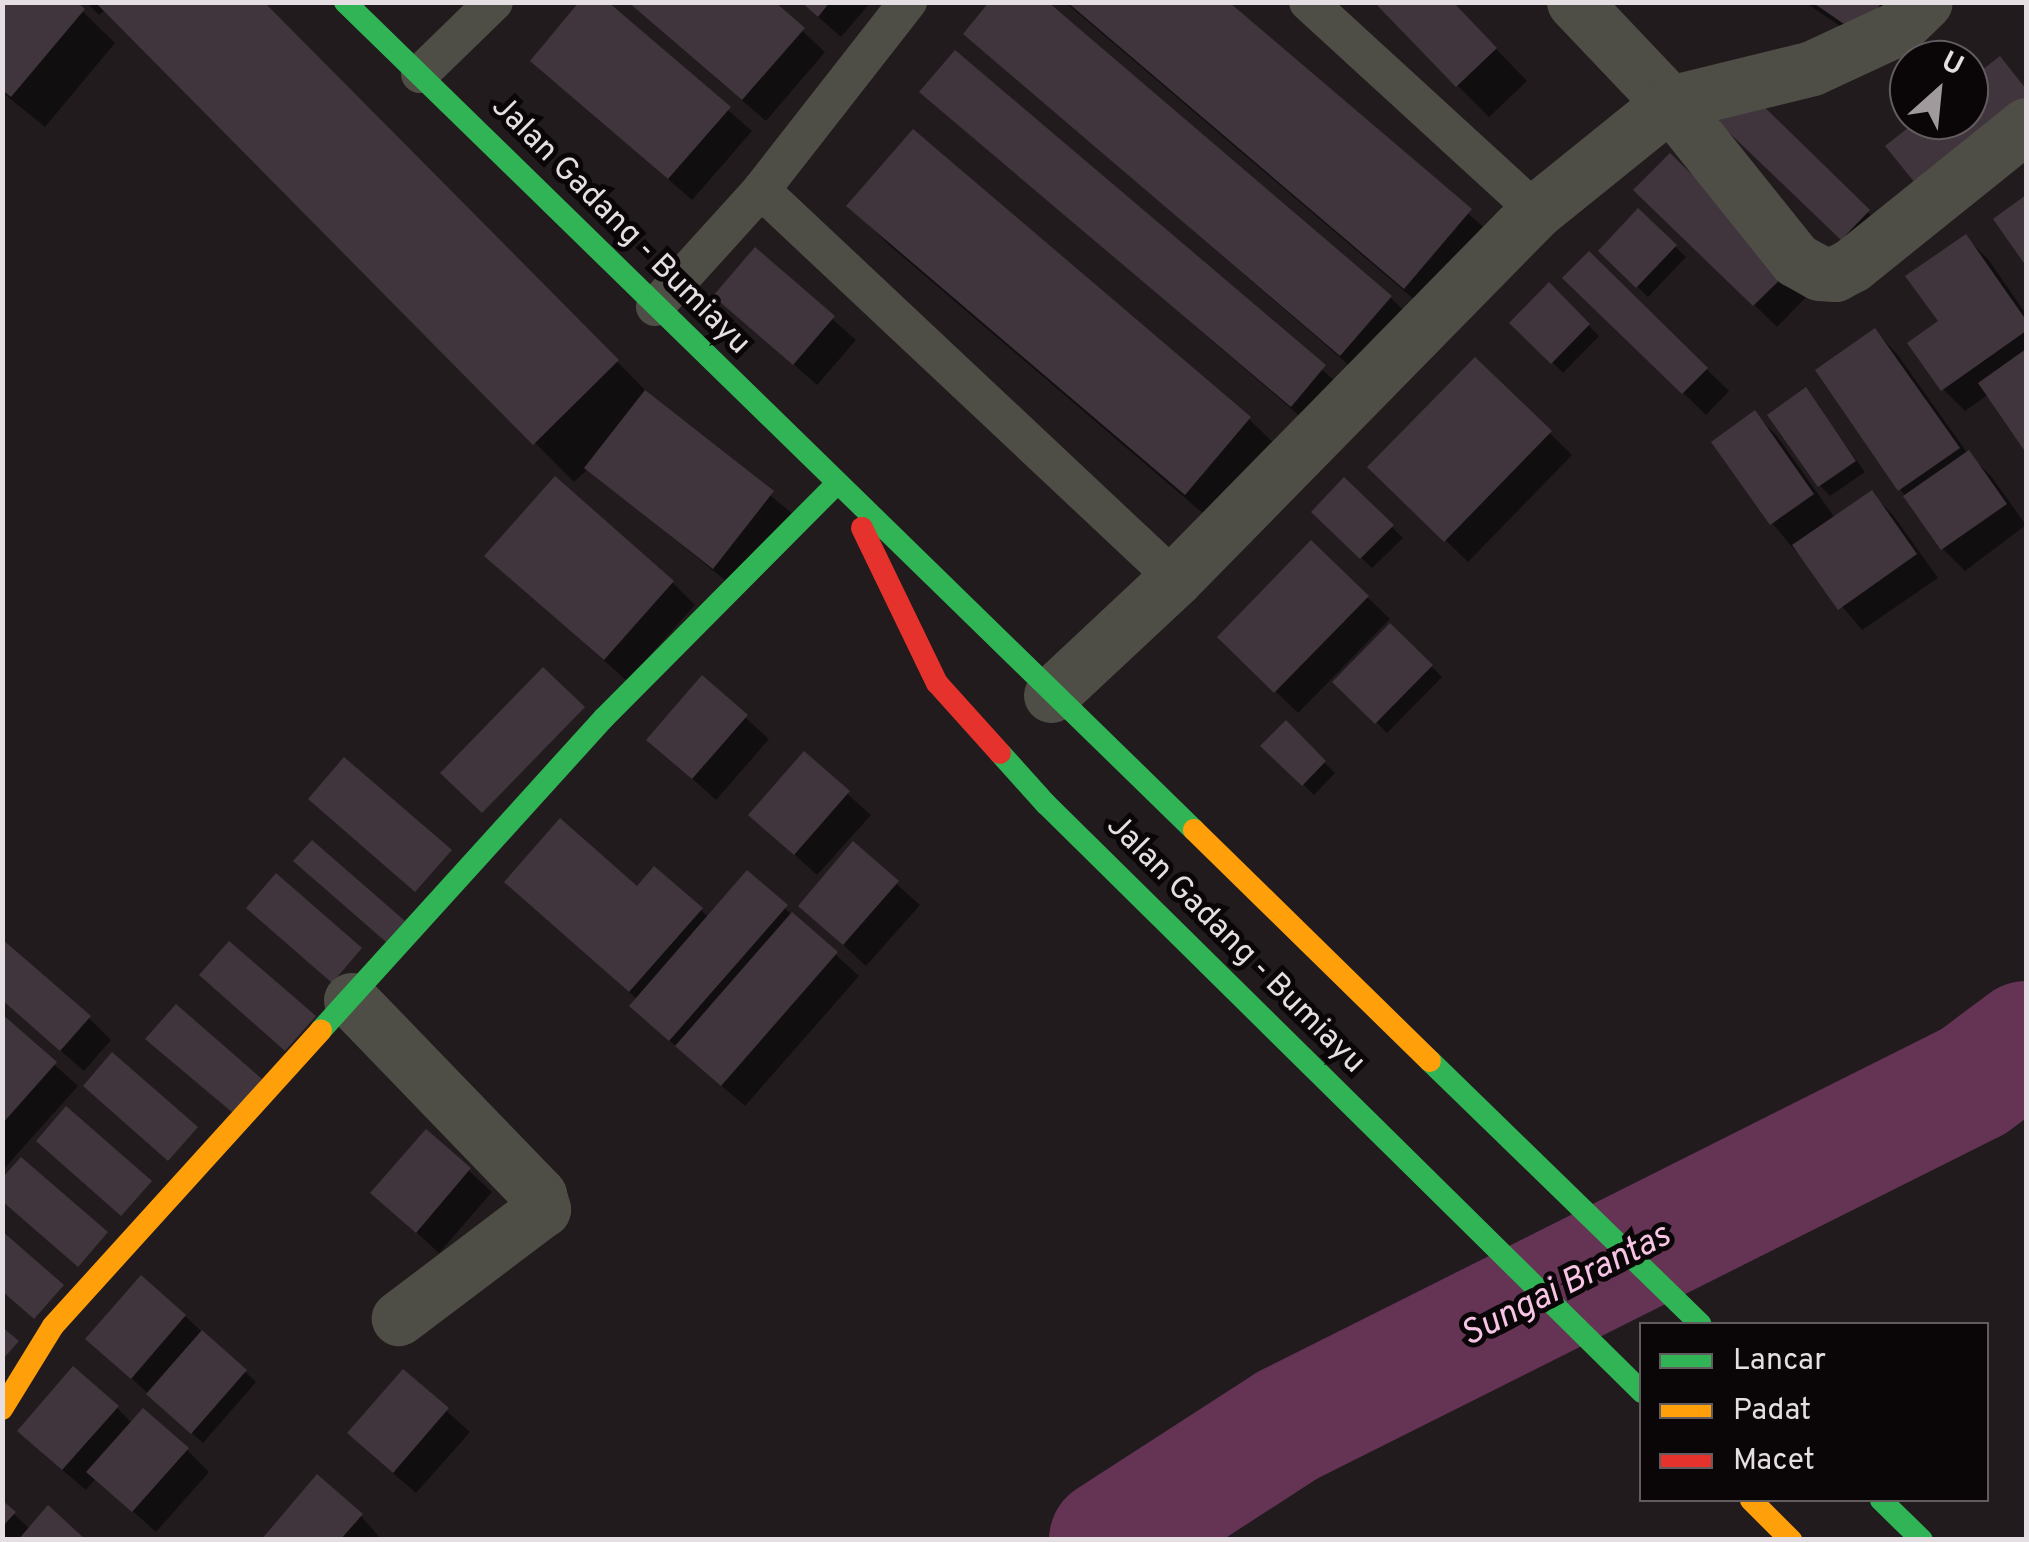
<!DOCTYPE html>
<style>
body{margin:0}
#map{position:relative;width:2029px;height:1542px;overflow:hidden;background:#211b1e;font-family:Overpass,sans-serif}
div>[style]{position:absolute}
[style*='--x']{left:calc(var(--x)*1px);top:calc(var(--y)*1px);width:calc(var(--w)*1px);rotate:calc(var(--a)*1deg)}
.shadow>*{inset:0;background:#0007}
.river>*{height:122px;margin:-61px;padding:0 61px;transform-origin:61px;border-radius:61px;background:#653455}
.building>*{inset:0;background:#40353c}
.lane>*{height:38px;margin:-19px;padding:0 19px;transform-origin:19px;border-radius:19px;background:#4f4e46}
.street>*{height:55px;margin:-27.5px;padding:0 27.5px;transform-origin:27.5px;border-radius:27.5px;background:#4f4e46}
.fast>*{height:22px;margin:-11px;padding:0 11px;transform-origin:11px;border-radius:11px;background:#30b455}
.slow>*{height:22px;margin:-11px;padding:0 11px;transform-origin:11px;border-radius:11px;background:#ff9f0a}
.jam>*{height:22px;margin:-11px;padding:0 11px;transform-origin:11px;border-radius:11px;background:#e5322d}
span{translate:-50% -50%;white-space:nowrap;text-align:center;line-height:1.15;-webkit-text-stroke:10px #0a0608;paint-order:stroke}
.street-label{font-size:32px;color:#e5dee2}
.water-label{font-size:35px;color:#f8c4e4;font-style:italic}
.frame{position:absolute;inset:0;border:5px solid #e5dee2;pointer-events:none}
.legend{position:absolute;left:1639px;top:1322px;width:350px;height:180px;box-sizing:border-box;background:#0a0608;border:2px solid #625c5f;margin:0;padding:12px 18px;list-style:none;font-size:30px;color:#e5dee2}
.legend li{display:flex;align-items:center;gap:20px;height:50px}
.legend b{width:50px;border:2px solid #625c5f}
.north{position:absolute;left:1889px;top:40px;width:100px;height:100px;box-sizing:border-box;background:#0a0608;border:2px solid #625c5f;border-radius:50%;rotate:27deg;font-size:28px;font-weight:700;line-height:40px;text-align:center;color:#e5dee2}
.north::after{content:'';display:block;margin:auto;width:35px;height:45px;background:#a09a9d;clip-path:polygon(50% 0,100% 100%,50% 72%,0 100%)}
</style>
<div id="map">
<div class="shadow">
<div style="clip-path:polygon(2px 2px,73px 2px,115px 43px,45px 127px,2px 92px)"></div>
<div style="clip-path:polygon(86px 2px,261px 2px,656px 401px,794px 515px,736px 589px,588px 469px,574px 482px,105px 10px,99px 15px)"></div>
<div style="clip-path:polygon(604px 2px,752px 131px,692px 200px,533px 61px)"></div>
<div style="clip-path:polygon(628px 2px,771px 2px,825px 52px,766px 121px)"></div>
<div style="clip-path:polygon(801px 2px,871px 2px,841px 37px)"></div>
<div style="clip-path:polygon(1065px 2px,1225px 2px,1502px 243px,1437px 319px)"></div>
<div style="clip-path:polygon(1451px 2px,1527px 81px,1489px 117px,1457px 85px)"></div>
<div style="clip-path:polygon(1805px 2px,1919px 2px,1883px 56px)"></div>
<div style="clip-path:polygon(966px 34px,1390px 297px,1422px 329px,1373px 386px)"></div>
<div style="clip-path:polygon(955px 54px,1356px 399px,1324px 437px,923px 92px)"></div>
<div style="clip-path:polygon(1749px 95px,1890px 234px,1864px 261px)"></div>
<div style="clip-path:polygon(913px 133px,1249px 419px,1289px 458px,1226px 533px,889px 245px,850px 206px)"></div>
<div style="clip-path:polygon(1637px 190px,1810px 293px,1777px 327px)"></div>
<div style="clip-path:polygon(1638px 211px,1686px 257px,1648px 297px,1601px 251px)"></div>
<div style="clip-path:polygon(1965px 237px,1988px 259px,2026px 314px,2026px 448px,1989px 394px,1965px 411px,1943px 389px)"></div>
<div style="clip-path:polygon(755px 251px,856px 340px,817px 385px,716px 296px)"></div>
<div style="clip-path:polygon(1589px 255px,1729px 391px,1706px 415px,1566px 278px)"></div>
<div style="clip-path:polygon(1549px 286px,1599px 336px,1563px 373px,1513px 323px)"></div>
<div style="clip-path:polygon(1875px 331px,1897px 354px,1968px 454px,1991px 476px,2026px 525px,1965px 571px,1943px 549px,1900px 489px)"></div>
<div style="clip-path:polygon(1475px 360px,1572px 455px,1468px 562px,1370px 467px)"></div>
<div style="clip-path:polygon(1806px 390px,1865px 472px,1830px 496px,1820px 486px)"></div>
<div style="clip-path:polygon(1755px 414px,1777px 436px,1835px 518px,1871px 493px,1893px 515px,1938px 578px,1862px 630px,1772px 523px)"></div>
<div style="clip-path:polygon(1344px 481px,1403px 538px,1372px 568px,1314px 512px)"></div>
<div style="clip-path:polygon(1311px 543px,1390px 619px,1298px 713px,1220px 637px)"></div>
<div style="clip-path:polygon(487px 556px,673px 583px,695px 605px,627px 681px)"></div>
<div style="clip-path:polygon(1391px 626px,1442px 677px,1387px 733px,1336px 682px)"></div>
<div style="clip-path:polygon(703px 679px,769px 739px,716px 800px,649px 740px)"></div>
<div style="clip-path:polygon(1286px 724px,1335px 773px,1314px 795px,1264px 746px)"></div>
<div style="clip-path:polygon(804px 755px,871px 815px,817px 875px,751px 815px)"></div>
<div style="clip-path:polygon(853px 845px,920px 905px,866px 966px,801px 906px)"></div>
<div style="clip-path:polygon(747px 874px,859px 976px,745px 1106px,655px 1028px,638px 1000px,530px 904px,637px 889px,701px 910px,709px 918px)"></div>
<div style="clip-path:polygon(2px 1000px,89px 1018px,111px 1040px,84px 1071px)"></div>
<div style="clip-path:polygon(2px 1017px,78px 1086px,2px 1171px)"></div>
<div style="clip-path:polygon(426px 1132px,492px 1192px,439px 1253px,373px 1193px)"></div>
<div style="clip-path:polygon(185px 1316px,256px 1382px,203px 1443px,88px 1339px)"></div>
<div style="clip-path:polygon(403px 1372px,470px 1432px,416px 1493px,372px 1455px)"></div>
<div style="clip-path:polygon(117px 1408px,132px 1423px,187px 1450px,209px 1472px,156px 1532px,96px 1478px,86px 1490px,42px 1453px)"></div>
<div style="clip-path:polygon(2px 1503px,30px 1529px,82px 1540px,2px 1540px)"></div>
<div style="clip-path:polygon(361px 1516px,382px 1540px,266px 1540px)"></div>
</div>
<div class="river">
<div style="--x:1110;--y:1540;--w:212;--a:-32.9"></div>
<div style="--x:1288;--y:1425;--w:767;--a:-26.63"></div>
<div style="--x:1974;--y:1081;--w:65;--a:-36.9"></div>
</div>
<div class="building">
<div style="clip-path:polygon(2px 2px,77px 2px,85px 9px,11px 97px,2px 90px)"></div>
<div style="clip-path:polygon(95px 2px,264px 2px,619px 360px,533px 445px)"></div>
<div style="clip-path:polygon(579px 2px,608px 2px,731px 107px,668px 179px,530px 61px)"></div>
<div style="clip-path:polygon(628px 2px,775px 2px,805px 28px,742px 100px)"></div>
<div style="clip-path:polygon(801px 2px,830px 2px,818px 17px)"></div>
<div style="clip-path:polygon(989px 2px,1048px 2px,1392px 296px,1340px 356px,963px 34px)"></div>
<div style="clip-path:polygon(1067px 2px,1229px 2px,1472px 209px,1404px 289px)"></div>
<div style="clip-path:polygon(1374px 2px,1453px 2px,1497px 48px,1456px 87px)"></div>
<div style="clip-path:polygon(1812px 2px,1882px 2px,1860px 35px)"></div>
<div style="clip-path:polygon(955px 50px,1326px 365px,1291px 407px,919px 92px)"></div>
<div style="clip-path:polygon(2000px 56px,2026px 89px,2026px 105px,1920px 189px,1885px 146px,1918px 120px,1969px 120px,1969px 80px)"></div>
<div style="clip-path:polygon(1749px 92px,1870px 210px,1841px 240px,1718px 122px)"></div>
<div style="clip-path:polygon(913px 129px,1251px 417px,1185px 495px,846px 206px)"></div>
<div style="clip-path:polygon(1670px 153px,1790px 270px,1753px 306px,1633px 190px)"></div>
<div style="clip-path:polygon(2026px 195px,2026px 266px,1993px 219px)"></div>
<div style="clip-path:polygon(1638px 208px,1677px 245px,1636px 288px,1598px 251px)"></div>
<div style="clip-path:polygon(1966px 234px,2026px 320px,2026px 331px,1941px 391px,1907px 343px,1938px 321px,1905px 276px)"></div>
<div style="clip-path:polygon(755px 247px,835px 316px,793px 365px,713px 296px)"></div>
<div style="clip-path:polygon(1589px 251px,1708px 368px,1682px 394px,1562px 278px)"></div>
<div style="clip-path:polygon(1549px 282px,1590px 324px,1551px 364px,1509px 323px)"></div>
<div style="clip-path:polygon(1875px 328px,1960px 448px,1898px 491px,1815px 370px)"></div>
<div style="clip-path:polygon(2026px 349px,2026px 453px,1978px 383px)"></div>
<div style="clip-path:polygon(1475px 357px,1552px 431px,1444px 542px,1367px 467px)"></div>
<div style="clip-path:polygon(1806px 387px,1856px 461px,1818px 487px,1767px 415px)"></div>
<div style="clip-path:polygon(645px 390px,774px 491px,713px 569px,584px 468px)"></div>
<div style="clip-path:polygon(1755px 410px,1814px 494px,1770px 525px,1711px 442px)"></div>
<div style="clip-path:polygon(1969px 450px,2007px 504px,1941px 550px,1903px 496px)"></div>
<div style="clip-path:polygon(555px 476px,674px 581px,604px 660px,484px 556px)"></div>
<div style="clip-path:polygon(1344px 477px,1394px 525px,1360px 559px,1311px 512px)"></div>
<div style="clip-path:polygon(1872px 490px,1917px 554px,1838px 610px,1792px 545px)"></div>
<div style="clip-path:polygon(1311px 540px,1369px 596px,1274px 693px,1217px 637px)"></div>
<div style="clip-path:polygon(1390px 623px,1433px 665px,1375px 724px,1332px 682px)"></div>
<div style="clip-path:polygon(543px 667px,585px 707px,482px 813px,440px 773px)"></div>
<div style="clip-path:polygon(702px 675px,748px 715px,692px 779px,646px 740px)"></div>
<div style="clip-path:polygon(1286px 720px,1326px 761px,1302px 786px,1260px 746px)"></div>
<div style="clip-path:polygon(804px 751px,850px 791px,794px 855px,748px 815px)"></div>
<div style="clip-path:polygon(344px 757px,452px 850px,415px 892px,308px 799px)"></div>
<div style="clip-path:polygon(560px 818px,637px 886px,654px 866px,703px 908px,629px 992px,504px 882px)"></div>
<div style="clip-path:polygon(312px 840px,405px 921px,386px 942px,293px 861px)"></div>
<div style="clip-path:polygon(853px 841px,899px 881px,843px 945px,798px 906px)"></div>
<div style="clip-path:polygon(747px 870px,788px 905px,669px 1041px,629px 1006px)"></div>
<div style="clip-path:polygon(276px 873px,362px 948px,332px 983px,246px 908px)"></div>
<div style="clip-path:polygon(792px 912px,838px 952px,721px 1086px,675px 1046px)"></div>
<div style="clip-path:polygon(2px 939px,91px 1016px,60px 1051px,2px 1000px)"></div>
<div style="clip-path:polygon(229px 941px,316px 1016px,285px 1051px,199px 975px)"></div>
<div style="clip-path:polygon(176px 1004px,262px 1079px,233px 1113px,145px 1039px)"></div>
<div style="clip-path:polygon(2px 1014px,57px 1062px,2px 1124px)"></div>
<div style="clip-path:polygon(112px 1052px,198px 1127px,168px 1161px,83px 1086px)"></div>
<div style="clip-path:polygon(66px 1106px,152px 1181px,121px 1216px,36px 1141px)"></div>
<div style="clip-path:polygon(426px 1129px,471px 1168px,416px 1233px,370px 1193px)"></div>
<div style="clip-path:polygon(21px 1157px,108px 1232px,78px 1267px,2px 1201px,2px 1178px)"></div>
<div style="clip-path:polygon(2px 1231px,64px 1285px,34px 1319px,2px 1291px)"></div>
<div style="clip-path:polygon(141px 1275px,186px 1315px,131px 1379px,85px 1339px)"></div>
<div style="clip-path:polygon(2px 1327px,19px 1341px,2px 1360px)"></div>
<div style="clip-path:polygon(202px 1330px,247px 1370px,191px 1434px,146px 1394px)"></div>
<div style="clip-path:polygon(73px 1366px,119px 1406px,62px 1470px,17px 1431px)"></div>
<div style="clip-path:polygon(403px 1369px,449px 1408px,393px 1473px,347px 1433px)"></div>
<div style="clip-path:polygon(143px 1408px,189px 1448px,132px 1512px,86px 1472px)"></div>
<div style="clip-path:polygon(317px 1474px,363px 1514px,340px 1540px,261px 1540px)"></div>
<div style="clip-path:polygon(2px 1500px,16px 1512px,2px 1527px)"></div>
<div style="clip-path:polygon(48px 1505px,86px 1540px,18px 1540px)"></div>
</div>
<div class="lane">
<div style="--x:1308;--y:2;--w:309;--a:42.5"></div>
<div style="--x:420;--y:74;--w:103;--a:-44.2"></div>
<div style="--x:761;--y:190;--w:568;--a:43.22"></div>
<div style="--x:655;--y:307;--w:158;--a:-47.8"></div>
<div style="--x:761;--y:190;--w:239;--a:-52"></div>
</div>
<div class="street">
<div style="--x:1574;--y:2;--w:139;--a:46.5"></div>
<div style="--x:1670;--y:103;--w:201;--a:51.3"></div>
<div style="--x:1796;--y:260;--w:26;--a:29"></div>
<div style="--x:1819;--y:273;--w:16;--a:4"></div>
<div style="--x:1835;--y:274;--w:19;--a:-28"></div>
<div style="--x:1852;--y:265;--w:223;--a:-38.8"></div>
<div style="--x:1051;--y:695;--w:170;--a:-43.1"></div>
<div style="--x:1175;--y:579;--w:516;--a:-45.55"></div>
<div style="--x:1536;--y:211;--w:172;--a:-38.9"></div>
<div style="--x:1670;--y:103;--w:146;--a:-13.8"></div>
<div style="--x:1812;--y:68;--w:95;--a:-24.9"></div>
<div style="--x:1898;--y:28;--w:37;--a:-44"></div>
<div style="--x:351;--y:1000;--w:271;--a:46"></div>
<div style="--x:539;--y:1195;--w:15;--a:74"></div>
<div style="--x:543;--y:1209;--w:181;--a:142.9"></div>
</div>
<div class="fast">
<div style="--x:345;--y:2;--w:1186;--a:44.28"></div>
<div style="--x:1000;--y:753;--w:69;--a:48"></div>
<div style="--x:1046;--y:804;--w:837;--a:44.61"></div>
<div style="--x:321;--y:1030;--w:421;--a:-47.8"></div>
<div style="--x:604;--y:718;--w:331;--a:-45.2"></div>
<div style="--x:1430;--y:1061;--w:377;--a:44.2"></div>
<div style="--x:1881;--y:1500;--w:57;--a:44.3"></div>
</div>
<div class="slow">
<div style="--x:1194;--y:830;--w:330;--a:44.4"></div>
<div style="--x:2;--y:1409;--w:97;--a:-58.4"></div>
<div style="--x:53;--y:1326;--w:399;--a:-47.8"></div>
<div style="--x:1751;--y:1500;--w:57;--a:45"></div>
</div>
<div class="jam">
<div style="--x:862;--y:528;--w:172;--a:64.2"></div>
<div style="--x:937;--y:683;--w:94;--a:48"></div>
</div>
<div class="street-label">
<span style="left:620px;top:226px;rotate:45deg">Jalan Gadang - Bumiayu</span>
<span style="left:1235px;top:945px;rotate:45deg">Jalan Gadang - Bumiayu</span>
</div>
<div class="water-label">
<span style="left:1566px;top:1286px;rotate:-27deg">Sungai Brantas</span>
</div>
<div class="frame"></div>
<ul class="legend">
<li><b style="height:12px;background:#30b455"></b>Lancar</li>
<li><b style="height:12px;background:#ff9f0a"></b>Padat</li>
<li><b style="height:12px;background:#e5322d"></b>Macet</li>
</ul>
<div class="north">U</div>
</div>
